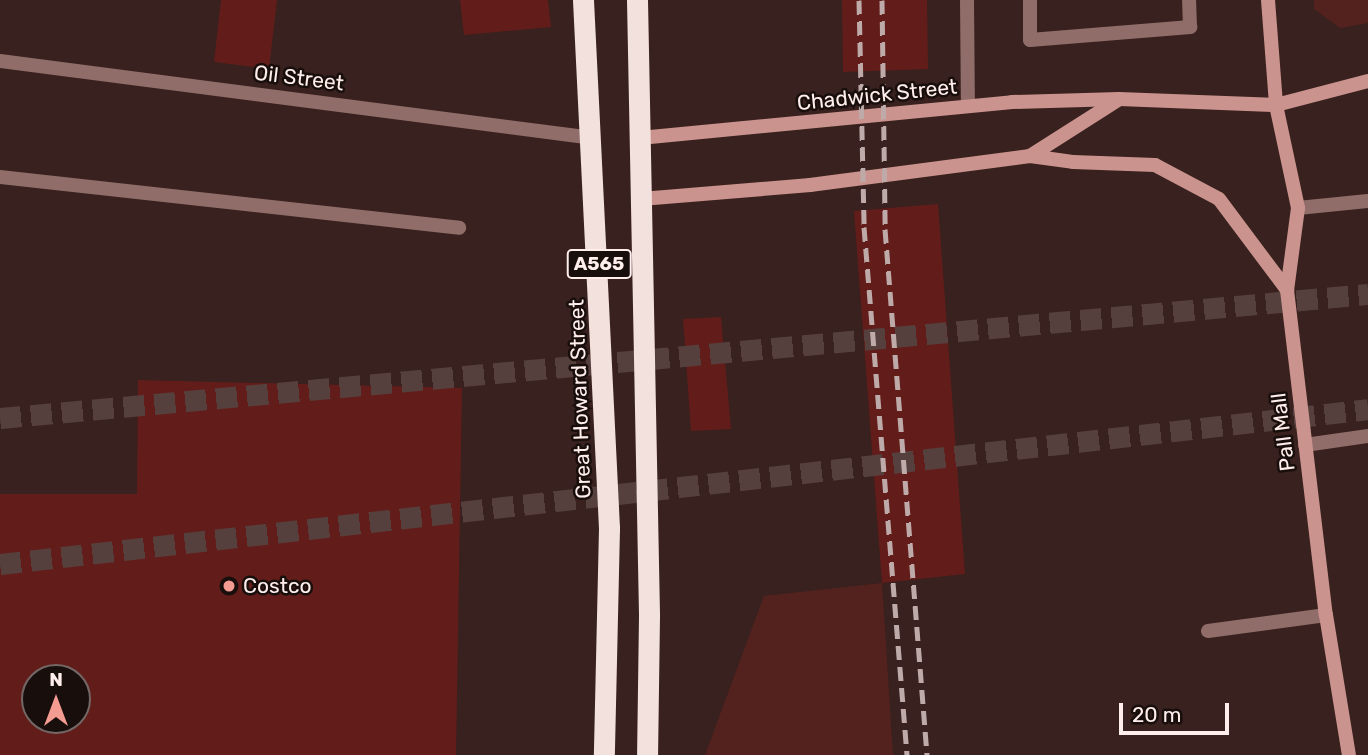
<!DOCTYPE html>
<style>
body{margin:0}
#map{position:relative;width:1368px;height:755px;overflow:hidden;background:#38211e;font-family:Rubik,sans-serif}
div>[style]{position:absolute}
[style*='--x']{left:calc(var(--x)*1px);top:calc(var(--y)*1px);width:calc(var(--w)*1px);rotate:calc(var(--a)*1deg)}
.green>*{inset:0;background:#53221e}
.building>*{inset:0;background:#621d1a}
.highway-tunnel>*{height:21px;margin-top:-10.5px;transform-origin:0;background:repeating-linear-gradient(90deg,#56403d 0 21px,transparent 0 31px)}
.lane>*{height:14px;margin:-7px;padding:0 7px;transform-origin:7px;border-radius:7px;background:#906d68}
.street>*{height:14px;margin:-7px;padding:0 7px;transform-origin:7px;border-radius:7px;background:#906d68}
.secondary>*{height:14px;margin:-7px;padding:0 7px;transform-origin:7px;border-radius:7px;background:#cb938d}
.highway>*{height:21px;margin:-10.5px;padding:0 10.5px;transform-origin:10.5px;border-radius:10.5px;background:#f3e1de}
.rail>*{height:5px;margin-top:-2.5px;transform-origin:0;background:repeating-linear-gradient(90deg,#beaba9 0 14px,transparent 0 21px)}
.dots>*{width:19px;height:19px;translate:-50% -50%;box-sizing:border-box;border:4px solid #180e0c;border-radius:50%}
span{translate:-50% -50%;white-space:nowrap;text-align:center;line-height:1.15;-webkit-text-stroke:5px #180e0c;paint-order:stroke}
.shield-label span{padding:2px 5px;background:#180e0c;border:2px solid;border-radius:5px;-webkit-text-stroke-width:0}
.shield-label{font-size:19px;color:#ffeeec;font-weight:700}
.street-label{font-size:21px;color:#ffeeec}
.poi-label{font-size:21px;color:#ffeeec}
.left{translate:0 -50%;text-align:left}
.north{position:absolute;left:21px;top:664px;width:70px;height:70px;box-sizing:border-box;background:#180e0c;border:2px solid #746866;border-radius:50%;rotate:0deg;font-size:19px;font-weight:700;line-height:28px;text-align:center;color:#ffeeec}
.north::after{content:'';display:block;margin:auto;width:24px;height:32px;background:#f59c92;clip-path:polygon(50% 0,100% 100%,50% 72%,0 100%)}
.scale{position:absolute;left:1119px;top:703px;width:110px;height:32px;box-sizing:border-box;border:4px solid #ffeeec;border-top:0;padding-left:9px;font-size:21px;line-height:24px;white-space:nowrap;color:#ffeeec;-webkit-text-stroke:5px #180e0c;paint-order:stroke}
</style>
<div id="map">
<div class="green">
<div style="clip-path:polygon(1314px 0,1368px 0,1368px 23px,1340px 28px,1314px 9px)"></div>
<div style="clip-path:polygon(882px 583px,893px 755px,705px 755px,764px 596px)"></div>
</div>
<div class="building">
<div style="clip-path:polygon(221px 0,277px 0,269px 69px,214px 62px)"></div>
<div style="clip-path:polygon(460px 0,548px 0,551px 27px,464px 35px)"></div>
<div style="clip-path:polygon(842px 0,927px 0,928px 69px,843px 72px)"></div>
<div style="clip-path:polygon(938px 204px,965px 574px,882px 583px,854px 211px)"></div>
<div style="clip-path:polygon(721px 317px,731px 429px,691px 431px,683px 319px)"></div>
<div style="clip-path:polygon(evenodd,138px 380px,462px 388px,456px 755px,0 755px,0 494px,137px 494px,138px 380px,35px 678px,77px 678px,77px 720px,35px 720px,35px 678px)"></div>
</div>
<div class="highway-tunnel">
<div style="--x:0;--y:418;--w:1374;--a:-5.18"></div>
<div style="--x:0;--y:564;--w:1377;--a:-6.46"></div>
</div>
<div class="lane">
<div style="--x:967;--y:0;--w:106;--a:89.5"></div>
<div style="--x:1030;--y:0;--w:40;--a:90"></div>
<div style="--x:1030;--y:40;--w:161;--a:-4.6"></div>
<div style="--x:1190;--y:27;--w:27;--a:-92"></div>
<div style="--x:0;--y:177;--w:462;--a:6.3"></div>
<div style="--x:1298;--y:208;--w:70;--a:-5.7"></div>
<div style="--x:1305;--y:445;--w:64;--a:-8.1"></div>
<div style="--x:1208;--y:631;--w:119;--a:-7.7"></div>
</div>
<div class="street">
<div style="--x:0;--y:61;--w:598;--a:7.4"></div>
</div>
<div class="secondary">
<div style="--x:1268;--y:0;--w:105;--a:85.6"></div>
<div style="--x:1276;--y:105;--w:105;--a:77.9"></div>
<div style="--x:1298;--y:208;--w:83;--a:97.6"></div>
<div style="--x:1287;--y:290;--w:327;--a:83.2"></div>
<div style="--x:1326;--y:615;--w:142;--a:80.7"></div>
<div style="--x:640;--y:138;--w:374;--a:-5.5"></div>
<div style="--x:1012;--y:102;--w:107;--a:-1.6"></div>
<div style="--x:1119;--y:99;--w:157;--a:2.2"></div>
<div style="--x:1276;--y:105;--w:95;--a:-14.6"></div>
<div style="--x:1030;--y:156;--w:104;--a:-32.5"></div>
<div style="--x:641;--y:199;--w:170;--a:-4.7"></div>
<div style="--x:810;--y:185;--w:222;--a:-7.5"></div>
<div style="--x:1030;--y:156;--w:43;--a:7.9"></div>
<div style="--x:1073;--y:162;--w:82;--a:2.1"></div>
<div style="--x:1155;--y:165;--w:72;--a:28"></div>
<div style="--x:1219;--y:199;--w:114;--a:53.2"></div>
</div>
<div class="highway">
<div style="--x:583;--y:0;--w:529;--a:87.18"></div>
<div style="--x:609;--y:528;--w:227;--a:91.3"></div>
<div style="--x:637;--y:0;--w:616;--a:88.88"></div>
<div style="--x:649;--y:616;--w:139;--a:90.8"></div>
</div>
<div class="rail">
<div style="--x:859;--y:0;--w:227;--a:88.7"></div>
<div style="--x:864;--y:227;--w:530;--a:85.34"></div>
<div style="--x:882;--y:0;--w:229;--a:89.2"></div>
<div style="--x:885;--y:229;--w:528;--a:85.43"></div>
</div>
<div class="dots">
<div style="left:229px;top:586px;background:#f59c92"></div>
</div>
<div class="shield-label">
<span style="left:599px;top:264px">A565</span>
</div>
<div class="street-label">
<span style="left:299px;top:78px;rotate:7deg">Oil Street</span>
<span style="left:877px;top:95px;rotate:-6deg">Chadwick Street</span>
<span style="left:580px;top:399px;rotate:-92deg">Great Howard Street</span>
<span style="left:1283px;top:432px;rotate:-97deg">Pall Mall</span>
</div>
<div class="poi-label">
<span class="left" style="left:243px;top:586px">Costco</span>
</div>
<div class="north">N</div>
<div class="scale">20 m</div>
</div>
